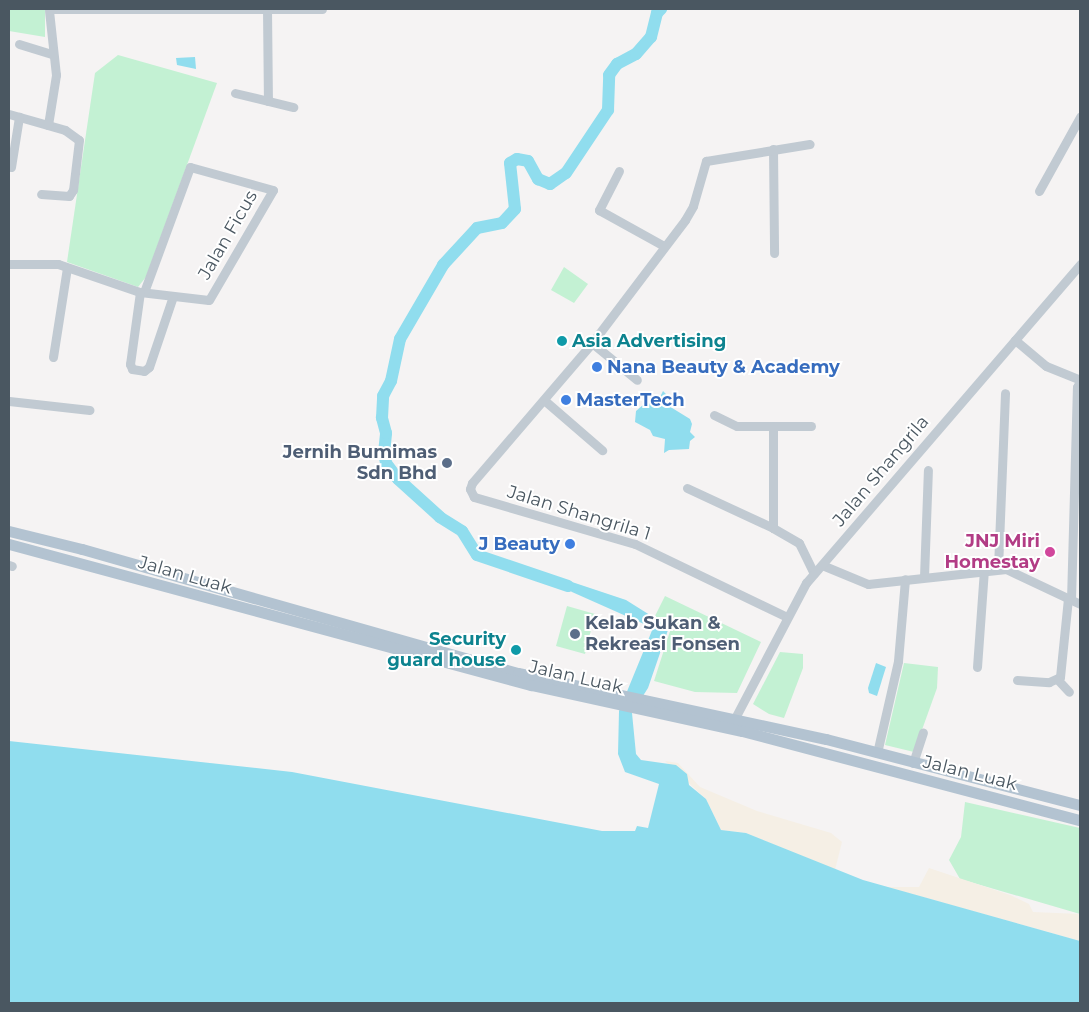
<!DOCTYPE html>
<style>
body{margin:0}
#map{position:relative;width:1089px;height:1012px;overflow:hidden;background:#f5f3f3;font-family:Montserrat,sans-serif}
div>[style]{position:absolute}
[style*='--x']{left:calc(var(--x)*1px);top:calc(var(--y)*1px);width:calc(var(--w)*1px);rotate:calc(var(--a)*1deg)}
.green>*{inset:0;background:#c3f1d3}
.sand>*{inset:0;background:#f5efe5}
.water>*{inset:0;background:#90ddee}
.river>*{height:12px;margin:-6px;padding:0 6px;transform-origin:6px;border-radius:6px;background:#90ddee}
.minor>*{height:9px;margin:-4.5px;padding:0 4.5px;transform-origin:4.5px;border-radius:4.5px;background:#c1cad2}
.major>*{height:11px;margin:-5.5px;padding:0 5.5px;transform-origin:5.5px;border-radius:5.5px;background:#b3c3d1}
.dots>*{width:14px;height:14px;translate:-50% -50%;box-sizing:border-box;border:2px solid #fff;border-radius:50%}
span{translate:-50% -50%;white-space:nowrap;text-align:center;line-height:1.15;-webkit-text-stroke:4px #fff;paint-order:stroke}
.street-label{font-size:18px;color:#4a5761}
.culture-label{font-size:18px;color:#0d838f;font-weight:700}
.left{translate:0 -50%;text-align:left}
.right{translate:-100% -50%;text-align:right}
.shop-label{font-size:18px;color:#366cbe;font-weight:700}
.service-label{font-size:18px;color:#4e5e75;font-weight:700}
.hotel-label{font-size:18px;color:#b23c85;font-weight:700}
.frame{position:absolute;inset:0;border:10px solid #4a5761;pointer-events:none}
</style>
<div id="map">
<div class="green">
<div style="clip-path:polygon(9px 9px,45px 9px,45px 37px,9px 31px)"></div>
<div style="clip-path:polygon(118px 55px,217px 83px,146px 277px,138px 287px,67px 262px,95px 73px)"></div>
<div style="clip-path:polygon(564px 267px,588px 284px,574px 303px,551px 290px)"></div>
<div style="clip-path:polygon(665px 596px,761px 642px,737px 693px,695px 692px,654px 681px,671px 628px,655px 616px)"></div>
<div style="clip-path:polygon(567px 606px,595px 614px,585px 654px,556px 646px)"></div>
<div style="clip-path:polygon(780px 652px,803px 654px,803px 668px,784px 718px,769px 714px,753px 704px)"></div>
<div style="clip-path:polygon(904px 663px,938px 667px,937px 688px,914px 752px,885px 745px)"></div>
<div style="clip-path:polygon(965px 802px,1080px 828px,1080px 914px,960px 879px,949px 860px,961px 837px)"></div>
</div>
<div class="sand">
<div style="clip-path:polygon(665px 761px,678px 763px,700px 787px,757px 811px,831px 833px,842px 842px,835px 870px,746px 833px,721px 830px,706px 799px)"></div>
<div style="clip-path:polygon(929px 868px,1010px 895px,1029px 904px,1033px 912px,1080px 914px,1080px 941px,887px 887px,919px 887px)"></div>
</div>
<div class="water">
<div style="clip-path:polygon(195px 57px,196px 69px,177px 65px,176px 58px)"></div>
<div style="clip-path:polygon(663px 391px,669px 397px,664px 403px,690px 419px,692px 424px,690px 432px,695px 437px,690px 441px,689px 449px,669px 450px,664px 453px,665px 439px,653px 436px,650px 430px,635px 422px,636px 411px,650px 399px,660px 397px)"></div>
<div style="clip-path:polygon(554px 580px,566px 580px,626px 600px,669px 627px,648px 688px,632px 713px,636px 754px,641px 760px,676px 765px,687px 774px,689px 785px,706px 799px,721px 830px,746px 833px,863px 880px,1080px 941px,1080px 1003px,9px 1003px,9px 741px,292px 772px,602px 831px,635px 831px,637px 826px,648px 828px,659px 784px,625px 772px,618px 754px,619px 711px,653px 628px,572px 592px)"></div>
<div style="clip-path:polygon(876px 663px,886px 667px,877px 696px,869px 693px,868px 688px)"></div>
</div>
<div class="river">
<div style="--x:568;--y:586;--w:96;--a:-161.2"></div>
<div style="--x:477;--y:555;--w:28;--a:-122"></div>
<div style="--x:462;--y:531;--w:26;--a:-148"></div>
<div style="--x:440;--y:517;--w:57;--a:-137.9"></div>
<div style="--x:398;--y:479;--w:20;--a:-127"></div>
<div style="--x:386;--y:463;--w:10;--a:-101"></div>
<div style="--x:384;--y:453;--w:20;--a:-84"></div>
<div style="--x:386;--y:433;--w:16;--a:-105"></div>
<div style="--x:382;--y:418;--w:22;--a:-87"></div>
<div style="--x:383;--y:396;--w:17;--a:-62"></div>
<div style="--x:391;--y:381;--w:43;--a:-77.9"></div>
<div style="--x:400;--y:339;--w:86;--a:-59.8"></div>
<div style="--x:443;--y:265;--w:50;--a:-47.4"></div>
<div style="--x:477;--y:228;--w:25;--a:-11"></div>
<div style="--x:502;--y:223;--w:19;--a:-47"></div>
<div style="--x:515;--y:209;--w:46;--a:-96.2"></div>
<div style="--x:510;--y:163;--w:8;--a:-30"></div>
<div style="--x:517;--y:159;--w:11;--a:10"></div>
<div style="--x:528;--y:161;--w:21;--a:61"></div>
<div style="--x:538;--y:179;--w:13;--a:23"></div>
<div style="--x:550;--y:184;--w:19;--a:-35"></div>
<div style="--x:566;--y:173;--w:76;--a:-56.3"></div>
<div style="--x:608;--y:110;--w:35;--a:-88"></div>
<div style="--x:609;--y:75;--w:14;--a:-54"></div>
<div style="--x:617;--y:64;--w:21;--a:-28"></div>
<div style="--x:636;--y:54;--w:23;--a:-49"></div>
<div style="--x:651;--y:37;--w:25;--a:-76"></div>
<div style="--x:657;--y:13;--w:6;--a:-45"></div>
</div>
<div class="minor">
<div style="--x:49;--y:9;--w:273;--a:0"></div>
<div style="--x:267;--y:9;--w:92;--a:89.4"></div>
<div style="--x:19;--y:44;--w:34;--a:17"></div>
<div style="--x:235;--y:93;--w:60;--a:13.6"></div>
<div style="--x:9;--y:114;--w:58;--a:15.9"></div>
<div style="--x:65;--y:130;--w:17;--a:36"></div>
<div style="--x:79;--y:140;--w:50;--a:96.8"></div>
<div style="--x:73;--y:190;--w:7;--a:124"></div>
<div style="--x:69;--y:196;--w:28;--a:-176"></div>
<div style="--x:48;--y:125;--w:51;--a:-80.9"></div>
<div style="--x:56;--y:75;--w:64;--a:-96.2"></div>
<div style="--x:773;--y:149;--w:104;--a:89.4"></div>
<div style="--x:11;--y:167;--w:51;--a:-80.9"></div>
<div style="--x:619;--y:171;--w:44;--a:117.1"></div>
<div style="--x:599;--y:210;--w:74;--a:29"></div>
<div style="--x:1039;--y:191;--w:85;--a:-61"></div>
<div style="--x:9;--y:264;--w:49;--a:0"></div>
<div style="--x:58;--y:264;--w:87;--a:18.9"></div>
<div style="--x:140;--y:292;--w:69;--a:6.6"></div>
<div style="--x:209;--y:300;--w:127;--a:-59.8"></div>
<div style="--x:273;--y:190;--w:86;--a:-164.5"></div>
<div style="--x:190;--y:167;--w:133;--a:110.2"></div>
<div style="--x:140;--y:292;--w:73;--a:97.9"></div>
<div style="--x:130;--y:364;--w:5;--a:68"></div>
<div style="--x:132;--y:369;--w:12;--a:9"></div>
<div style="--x:144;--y:371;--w:6;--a:-39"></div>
<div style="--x:149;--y:367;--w:75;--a:-71.3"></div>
<div style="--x:1015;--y:340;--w:40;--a:40"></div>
<div style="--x:1046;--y:366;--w:37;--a:22"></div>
<div style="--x:592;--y:343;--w:58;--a:39.4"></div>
<div style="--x:53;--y:357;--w:90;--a:-81.1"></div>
<div style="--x:544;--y:400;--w:77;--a:40.8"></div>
<div style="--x:9;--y:401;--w:81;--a:6.4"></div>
<div style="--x:714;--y:415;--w:25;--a:26"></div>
<div style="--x:737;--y:426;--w:74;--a:0"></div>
<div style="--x:773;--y:426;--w:102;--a:90"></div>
<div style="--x:773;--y:528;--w:30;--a:30"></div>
<div style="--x:799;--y:543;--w:34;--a:64"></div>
<div style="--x:687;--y:488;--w:95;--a:24.9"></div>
<div style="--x:9;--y:565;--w:3;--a:18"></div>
<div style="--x:822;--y:565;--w:50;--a:22.4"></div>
<div style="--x:868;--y:584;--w:139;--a:-6.2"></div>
<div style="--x:1006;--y:569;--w:82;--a:25.3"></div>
<div style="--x:998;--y:568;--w:175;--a:-87.7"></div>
<div style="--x:924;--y:577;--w:107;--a:-87.9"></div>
<div style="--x:1071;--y:600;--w:213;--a:-88.4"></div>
<div style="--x:1077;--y:387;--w:7;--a:-63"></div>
<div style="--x:787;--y:617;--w:169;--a:-154.3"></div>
<div style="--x:635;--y:544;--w:168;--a:-163.7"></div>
<div style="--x:474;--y:497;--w:9;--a:-117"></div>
<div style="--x:470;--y:489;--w:6;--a:-72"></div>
<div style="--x:472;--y:483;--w:184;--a:-49.4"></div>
<div style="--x:592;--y:343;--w:154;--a:-52.9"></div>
<div style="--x:685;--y:220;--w:16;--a:-60"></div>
<div style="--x:693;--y:206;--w:47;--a:-73.9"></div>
<div style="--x:706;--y:161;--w:105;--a:-9.3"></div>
<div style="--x:977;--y:667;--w:97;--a:-85.9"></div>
<div style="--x:1017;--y:680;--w:32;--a:4"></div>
<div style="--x:1049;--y:682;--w:12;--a:-24"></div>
<div style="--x:1060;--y:677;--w:79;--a:-84.2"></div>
<div style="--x:1058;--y:680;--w:16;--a:47"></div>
<div style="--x:735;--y:718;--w:153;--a:-62.3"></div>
<div style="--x:806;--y:583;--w:421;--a:-49.3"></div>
<div style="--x:877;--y:753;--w:94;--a:-77.1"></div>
<div style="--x:898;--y:661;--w:82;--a:-85.1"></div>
<div style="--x:913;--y:763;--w:32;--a:-72"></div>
</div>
<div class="major">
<div style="--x:9;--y:531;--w:75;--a:13.9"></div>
<div style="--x:82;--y:549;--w:453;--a:15.9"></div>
<div style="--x:518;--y:673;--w:315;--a:12.1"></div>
<div style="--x:826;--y:739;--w:262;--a:14.6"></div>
<div style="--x:9;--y:544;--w:541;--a:15.12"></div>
<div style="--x:531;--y:685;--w:216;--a:12.3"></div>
<div style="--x:742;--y:731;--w:350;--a:14.8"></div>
</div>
<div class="dots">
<div style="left:562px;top:341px;background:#0f9aa8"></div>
<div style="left:597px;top:367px;background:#3f7fe0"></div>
<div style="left:566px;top:400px;background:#3f7fe0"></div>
<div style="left:447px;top:463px;background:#5c6f8a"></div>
<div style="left:570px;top:544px;background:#3f7fe0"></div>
<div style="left:1050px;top:552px;background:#d1479c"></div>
<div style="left:575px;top:634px;background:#5c6f8a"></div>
<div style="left:516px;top:650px;background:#0f9aa8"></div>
</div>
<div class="street-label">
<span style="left:228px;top:235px;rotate:-60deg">Jalan Ficus</span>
<span style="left:881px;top:471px;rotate:-50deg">Jalan Shangrila</span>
<span style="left:579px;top:513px;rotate:17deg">Jalan Shangrila 1</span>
<span style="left:185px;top:575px;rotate:16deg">Jalan Luak</span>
<span style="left:576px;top:677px;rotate:13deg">Jalan Luak</span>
<span style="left:970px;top:773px;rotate:14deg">Jalan Luak</span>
</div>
<div class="culture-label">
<span class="left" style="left:572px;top:341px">Asia Advertising</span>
<span class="right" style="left:506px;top:650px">Security<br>guard house</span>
</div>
<div class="shop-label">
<span class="left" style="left:607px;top:367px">Nana Beauty &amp; Academy</span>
<span class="left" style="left:576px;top:400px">MasterTech</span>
<span class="right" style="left:560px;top:544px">J Beauty</span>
</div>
<div class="service-label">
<span class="right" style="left:437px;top:463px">Jernih Bumimas<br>Sdn Bhd</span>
<span class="left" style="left:585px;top:634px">Kelab Sukan &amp;<br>Rekreasi Fonsen</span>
</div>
<div class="hotel-label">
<span class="right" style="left:1040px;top:552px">JNJ Miri<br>Homestay</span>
</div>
<div class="frame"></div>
</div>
